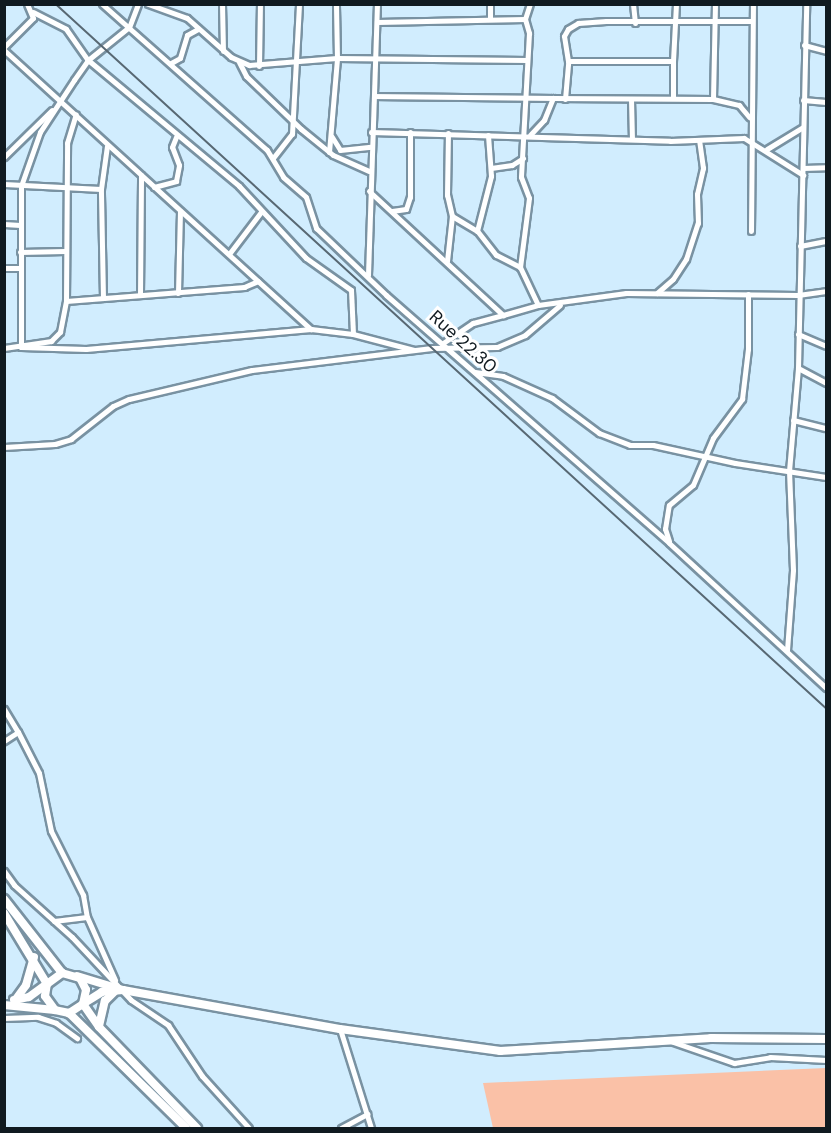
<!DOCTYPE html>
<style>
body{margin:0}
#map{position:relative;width:831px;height:1133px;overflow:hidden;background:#d1edfe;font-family:"DM Sans",sans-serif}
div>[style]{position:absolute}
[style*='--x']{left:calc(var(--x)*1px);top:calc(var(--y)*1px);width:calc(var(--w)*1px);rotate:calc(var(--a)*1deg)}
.green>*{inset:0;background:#fac1a7}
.roads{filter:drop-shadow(2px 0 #7992a2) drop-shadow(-2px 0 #7992a2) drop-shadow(0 2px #7992a2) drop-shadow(0 -2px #7992a2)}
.street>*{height:5px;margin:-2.5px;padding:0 2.5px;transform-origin:2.5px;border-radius:2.5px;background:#fff}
.secondary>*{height:8px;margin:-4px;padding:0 4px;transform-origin:4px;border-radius:4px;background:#fff}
.primary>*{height:8px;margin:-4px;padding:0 4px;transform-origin:4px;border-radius:4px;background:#fff}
.rail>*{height:1.5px;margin:-0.75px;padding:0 0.75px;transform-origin:0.75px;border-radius:0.75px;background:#586873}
span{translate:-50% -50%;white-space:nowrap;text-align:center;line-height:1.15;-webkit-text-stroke:6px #fff;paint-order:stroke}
.street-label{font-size:18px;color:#101a20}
.frame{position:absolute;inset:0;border:6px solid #101a20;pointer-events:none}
</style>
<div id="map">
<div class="green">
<div style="clip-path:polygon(826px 1068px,826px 1128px,493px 1128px,483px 1083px)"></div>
</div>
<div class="roads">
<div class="street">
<div style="--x:102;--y:4;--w:220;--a:41.5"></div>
<div style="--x:267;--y:150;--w:31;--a:59"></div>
<div style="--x:283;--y:177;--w:30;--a:41"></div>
<div style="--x:306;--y:197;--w:33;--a:72"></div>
<div style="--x:316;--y:228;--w:97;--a:43.7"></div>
<div style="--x:386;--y:295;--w:376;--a:41.2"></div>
<div style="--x:669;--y:543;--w:214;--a:42.7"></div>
<div style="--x:138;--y:4;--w:25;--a:111"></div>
<div style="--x:129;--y:27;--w:53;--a:141.2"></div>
<div style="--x:88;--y:60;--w:24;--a:125"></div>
<div style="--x:74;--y:80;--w:62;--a:123.2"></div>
<div style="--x:40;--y:132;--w:57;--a:109.4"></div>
<div style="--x:21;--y:186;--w:161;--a:90"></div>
<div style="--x:21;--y:347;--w:65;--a:1.8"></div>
<div style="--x:86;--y:349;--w:226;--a:-5.1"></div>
<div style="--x:311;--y:329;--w:42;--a:6.8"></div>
<div style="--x:353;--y:334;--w:63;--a:14.7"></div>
<div style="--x:148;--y:4;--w:41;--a:19.7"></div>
<div style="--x:187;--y:18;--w:59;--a:41.6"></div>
<div style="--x:231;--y:57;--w:20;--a:24"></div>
<div style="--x:249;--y:65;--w:88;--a:-4.5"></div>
<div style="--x:337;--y:58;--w:190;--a:0.6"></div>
<div style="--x:222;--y:4;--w:47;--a:88.8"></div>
<div style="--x:633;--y:4;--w:19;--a:84"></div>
<div style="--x:33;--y:12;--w:37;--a:27"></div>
<div style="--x:66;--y:29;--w:38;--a:55"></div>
<div style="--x:88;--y:60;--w:197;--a:39.8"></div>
<div style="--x:239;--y:186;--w:98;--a:47.1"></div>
<div style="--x:306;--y:258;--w:55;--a:35.4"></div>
<div style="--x:351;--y:290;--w:44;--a:87.4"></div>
<div style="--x:490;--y:19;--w:15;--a:-90"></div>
<div style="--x:525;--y:19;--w:16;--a:-72"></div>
<div style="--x:377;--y:22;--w:148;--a:-1.2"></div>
<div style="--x:525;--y:19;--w:15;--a:74"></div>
<div style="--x:529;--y:33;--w:144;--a:93.2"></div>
<div style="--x:521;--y:177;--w:22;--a:69"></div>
<div style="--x:529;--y:198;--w:70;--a:97.4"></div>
<div style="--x:520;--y:267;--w:27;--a:-153"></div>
<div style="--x:496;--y:255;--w:31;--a:-128"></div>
<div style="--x:804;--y:45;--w:23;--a:15"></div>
<div style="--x:4;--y:47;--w:41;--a:-45"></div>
<div style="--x:33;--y:18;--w:15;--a:-113"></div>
<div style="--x:4;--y:50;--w:415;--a:42.3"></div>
<div style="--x:673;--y:61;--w:57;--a:-87"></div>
<div style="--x:239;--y:62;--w:16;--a:63"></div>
<div style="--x:246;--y:76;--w:76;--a:43.9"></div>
<div style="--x:301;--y:129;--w:41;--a:39.1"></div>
<div style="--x:333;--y:155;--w:39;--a:24"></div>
<div style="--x:171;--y:63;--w:10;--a:-29"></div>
<div style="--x:180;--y:58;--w:24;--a:-73"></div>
<div style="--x:187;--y:35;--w:13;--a:-29"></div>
<div style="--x:259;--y:66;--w:62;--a:-89.1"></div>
<div style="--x:374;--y:96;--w:179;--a:0.6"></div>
<div style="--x:673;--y:98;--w:37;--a:-90"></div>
<div style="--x:673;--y:61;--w:105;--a:180"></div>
<div style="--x:568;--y:61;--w:25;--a:-99"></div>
<div style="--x:564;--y:36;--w:8;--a:-60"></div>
<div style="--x:568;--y:29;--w:12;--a:-31"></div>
<div style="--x:578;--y:23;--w:28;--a:-4"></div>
<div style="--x:606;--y:21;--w:146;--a:0"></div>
<div style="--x:565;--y:99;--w:38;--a:-85"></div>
<div style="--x:631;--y:99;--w:40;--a:88.6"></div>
<div style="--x:713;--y:99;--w:27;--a:13"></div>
<div style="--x:739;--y:105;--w:16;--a:50"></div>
<div style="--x:803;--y:100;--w:23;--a:5"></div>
<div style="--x:371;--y:132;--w:299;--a:1.7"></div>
<div style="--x:670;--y:141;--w:74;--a:-2.3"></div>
<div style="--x:744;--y:138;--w:70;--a:32.1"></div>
<div style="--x:530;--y:135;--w:21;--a:-47"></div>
<div style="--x:544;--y:120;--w:24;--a:-68"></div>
<div style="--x:553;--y:98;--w:160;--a:0.4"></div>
<div style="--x:713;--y:99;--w:95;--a:-88.8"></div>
<div style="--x:332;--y:137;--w:15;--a:58"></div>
<div style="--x:340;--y:150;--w:31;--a:-6"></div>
<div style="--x:767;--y:149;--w:42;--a:-31.4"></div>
<div style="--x:329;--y:152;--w:94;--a:-85.1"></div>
<div style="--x:337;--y:58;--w:54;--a:-91.1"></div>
<div style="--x:4;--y:157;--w:67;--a:-44.4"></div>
<div style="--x:273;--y:158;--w:31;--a:-52"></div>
<div style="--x:292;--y:134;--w:130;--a:-86.9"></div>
<div style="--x:491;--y:168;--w:21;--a:-8"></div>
<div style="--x:512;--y:165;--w:13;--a:-32"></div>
<div style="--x:803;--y:168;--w:23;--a:-2"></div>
<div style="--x:4;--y:184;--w:97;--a:3"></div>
<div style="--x:154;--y:187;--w:23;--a:-15"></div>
<div style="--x:176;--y:181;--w:16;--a:-79"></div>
<div style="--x:179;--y:165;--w:19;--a:-111"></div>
<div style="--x:172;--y:147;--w:11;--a:-68"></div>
<div style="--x:369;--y:191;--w:183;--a:42.8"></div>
<div style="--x:392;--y:211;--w:14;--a:-8"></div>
<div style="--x:406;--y:209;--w:13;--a:-72"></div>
<div style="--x:410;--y:197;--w:65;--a:-90"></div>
<div style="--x:452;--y:216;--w:29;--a:31"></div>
<div style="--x:477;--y:231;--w:57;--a:-75.7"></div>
<div style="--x:491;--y:176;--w:41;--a:-94.2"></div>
<div style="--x:4;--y:224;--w:16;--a:4"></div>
<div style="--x:751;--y:231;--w:227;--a:-89.5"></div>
<div style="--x:800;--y:246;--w:26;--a:-11"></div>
<div style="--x:20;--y:252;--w:45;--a:-1.3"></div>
<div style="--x:229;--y:254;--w:53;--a:-52.7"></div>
<div style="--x:447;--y:261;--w:45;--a:-83.7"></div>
<div style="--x:452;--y:216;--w:22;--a:-103"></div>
<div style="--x:447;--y:195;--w:62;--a:-89.1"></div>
<div style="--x:520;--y:267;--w:42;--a:64.7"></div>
<div style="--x:4;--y:268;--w:15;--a:0"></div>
<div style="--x:368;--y:275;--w:271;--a:-88.1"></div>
<div style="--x:178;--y:293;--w:82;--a:-88.6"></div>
<div style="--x:657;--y:293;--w:21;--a:-41"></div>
<div style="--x:673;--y:279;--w:24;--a:-57"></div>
<div style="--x:686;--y:259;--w:38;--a:-72"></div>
<div style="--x:698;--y:223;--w:29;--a:-92"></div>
<div style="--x:697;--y:194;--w:27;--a:-77"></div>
<div style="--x:703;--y:168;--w:27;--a:-98"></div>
<div style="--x:140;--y:295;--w:120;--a:-89.5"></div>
<div style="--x:103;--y:298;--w:109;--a:-91.1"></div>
<div style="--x:101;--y:189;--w:43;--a:-82.1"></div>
<div style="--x:66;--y:301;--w:179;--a:-4.5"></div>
<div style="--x:244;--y:287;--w:15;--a:-23"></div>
<div style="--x:798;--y:334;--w:30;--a:23"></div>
<div style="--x:443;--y:343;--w:36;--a:-34"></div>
<div style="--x:473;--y:323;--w:31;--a:-15"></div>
<div style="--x:503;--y:315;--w:36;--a:-16"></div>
<div style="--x:538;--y:305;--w:89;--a:-7.8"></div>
<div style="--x:626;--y:293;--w:172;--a:0.7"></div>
<div style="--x:798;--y:295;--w:28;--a:-8"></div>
<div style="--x:4;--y:348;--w:48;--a:-8.5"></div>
<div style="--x:51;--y:341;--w:13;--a:-45"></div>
<div style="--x:60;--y:332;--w:32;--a:-79"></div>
<div style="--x:66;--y:301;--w:158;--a:-89.6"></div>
<div style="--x:67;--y:143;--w:30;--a:-73"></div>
<div style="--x:798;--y:368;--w:32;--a:28"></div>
<div style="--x:475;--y:372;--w:28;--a:8"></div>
<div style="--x:503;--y:376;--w:54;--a:24.2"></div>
<div style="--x:552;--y:398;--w:59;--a:36.7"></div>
<div style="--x:599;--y:433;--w:33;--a:21"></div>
<div style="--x:630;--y:445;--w:23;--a:0"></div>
<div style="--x:653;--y:445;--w:84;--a:12.4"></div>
<div style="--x:735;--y:463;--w:92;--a:8.7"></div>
<div style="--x:793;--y:420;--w:34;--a:14"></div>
<div style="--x:4;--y:447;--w:51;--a:-3.4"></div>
<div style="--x:55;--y:444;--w:17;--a:-17"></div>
<div style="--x:71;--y:439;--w:53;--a:-38.2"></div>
<div style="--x:113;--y:406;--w:17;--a:-24"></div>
<div style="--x:129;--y:399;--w:126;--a:-13.3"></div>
<div style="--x:252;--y:370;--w:181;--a:-7"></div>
<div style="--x:432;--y:348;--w:65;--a:-0.9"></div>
<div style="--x:497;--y:347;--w:30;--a:-23"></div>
<div style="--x:525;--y:335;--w:46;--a:-40.6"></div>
<div style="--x:669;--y:541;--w:13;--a:-108"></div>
<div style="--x:665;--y:529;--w:24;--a:-81"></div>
<div style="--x:669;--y:505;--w:31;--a:-40"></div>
<div style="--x:693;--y:485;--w:51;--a:-66.9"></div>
<div style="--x:713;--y:438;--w:49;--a:-53.4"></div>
<div style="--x:742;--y:399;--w:50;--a:-83.2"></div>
<div style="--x:748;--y:349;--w:55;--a:-90"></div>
<div style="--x:787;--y:650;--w:80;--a:-85.7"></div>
<div style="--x:793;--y:570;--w:99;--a:-92.3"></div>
<div style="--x:789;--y:471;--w:103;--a:-85"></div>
<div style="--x:798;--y:368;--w:364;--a:-88.7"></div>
<div style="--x:4;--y:709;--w:27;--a:59"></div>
<div style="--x:18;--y:732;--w:17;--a:147"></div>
<div style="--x:18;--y:732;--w:46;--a:62.9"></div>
<div style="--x:39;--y:773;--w:59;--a:78.3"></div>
<div style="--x:51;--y:831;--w:72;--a:63.4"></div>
<div style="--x:83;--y:895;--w:22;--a:80"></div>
<div style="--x:87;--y:917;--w:69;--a:66"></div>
<div style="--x:4;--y:871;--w:17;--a:54"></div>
<div style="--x:14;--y:885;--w:78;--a:41.9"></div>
<div style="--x:72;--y:937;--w:86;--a:46.9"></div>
<div style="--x:131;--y:1000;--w:45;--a:34"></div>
<div style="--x:168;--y:1025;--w:61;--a:56.3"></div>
<div style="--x:202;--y:1076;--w:70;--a:47.9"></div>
<div style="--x:54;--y:921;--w:33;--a:-7"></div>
<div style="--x:4;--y:1018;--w:34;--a:-2"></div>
<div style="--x:38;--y:1017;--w:19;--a:18"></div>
<div style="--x:56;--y:1023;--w:26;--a:36"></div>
<div style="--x:340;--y:1029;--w:104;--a:72.6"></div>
<div style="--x:673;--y:1042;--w:65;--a:19"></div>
<div style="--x:734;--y:1063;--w:36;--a:-9"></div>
<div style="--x:770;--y:1057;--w:56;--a:3.1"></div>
<div style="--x:341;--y:1128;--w:30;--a:-28"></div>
</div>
<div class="secondary">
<div style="--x:77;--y:976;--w:48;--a:16.9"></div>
<div style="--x:123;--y:990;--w:21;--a:175"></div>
<div style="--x:102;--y:992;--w:22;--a:148"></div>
<div style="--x:123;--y:990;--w:220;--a:10.2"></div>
<div style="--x:340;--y:1029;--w:162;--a:7.8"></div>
<div style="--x:500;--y:1051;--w:211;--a:-3.5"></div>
<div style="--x:711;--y:1038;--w:115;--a:0.5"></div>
<div style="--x:14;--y:1000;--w:15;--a:-11"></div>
<div style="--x:29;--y:997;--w:22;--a:-36"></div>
<div style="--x:4;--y:1005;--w:51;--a:5.6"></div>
</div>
<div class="primary">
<div style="--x:4;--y:899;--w:94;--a:51.9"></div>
<div style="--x:4;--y:913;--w:83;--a:58.8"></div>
<div style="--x:16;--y:999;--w:17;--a:-54"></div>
<div style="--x:26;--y:985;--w:29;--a:-74"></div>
<div style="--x:83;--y:1004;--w:17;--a:147"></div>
<div style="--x:69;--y:1013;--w:14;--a:-168"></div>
<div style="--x:55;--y:1010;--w:17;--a:-126"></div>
<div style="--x:45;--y:996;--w:12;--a:-81"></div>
<div style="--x:47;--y:984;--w:19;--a:-36"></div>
<div style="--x:62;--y:973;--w:19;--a:16"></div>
<div style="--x:80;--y:978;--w:13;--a:63"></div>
<div style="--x:86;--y:990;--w:14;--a:102"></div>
<div style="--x:83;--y:1004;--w:28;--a:55"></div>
<div style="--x:99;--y:1027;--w:141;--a:45.9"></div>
<div style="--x:69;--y:1013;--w:164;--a:44.5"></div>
<div style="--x:99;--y:1026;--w:26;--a:-77"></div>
<div style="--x:105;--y:1001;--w:14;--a:-45"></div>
</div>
</div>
<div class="rail">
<div style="--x:56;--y:4;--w:1043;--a:42.44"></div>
</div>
<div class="street-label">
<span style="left:463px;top:342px;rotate:42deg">Rue 22.30</span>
</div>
<div class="frame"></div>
</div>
